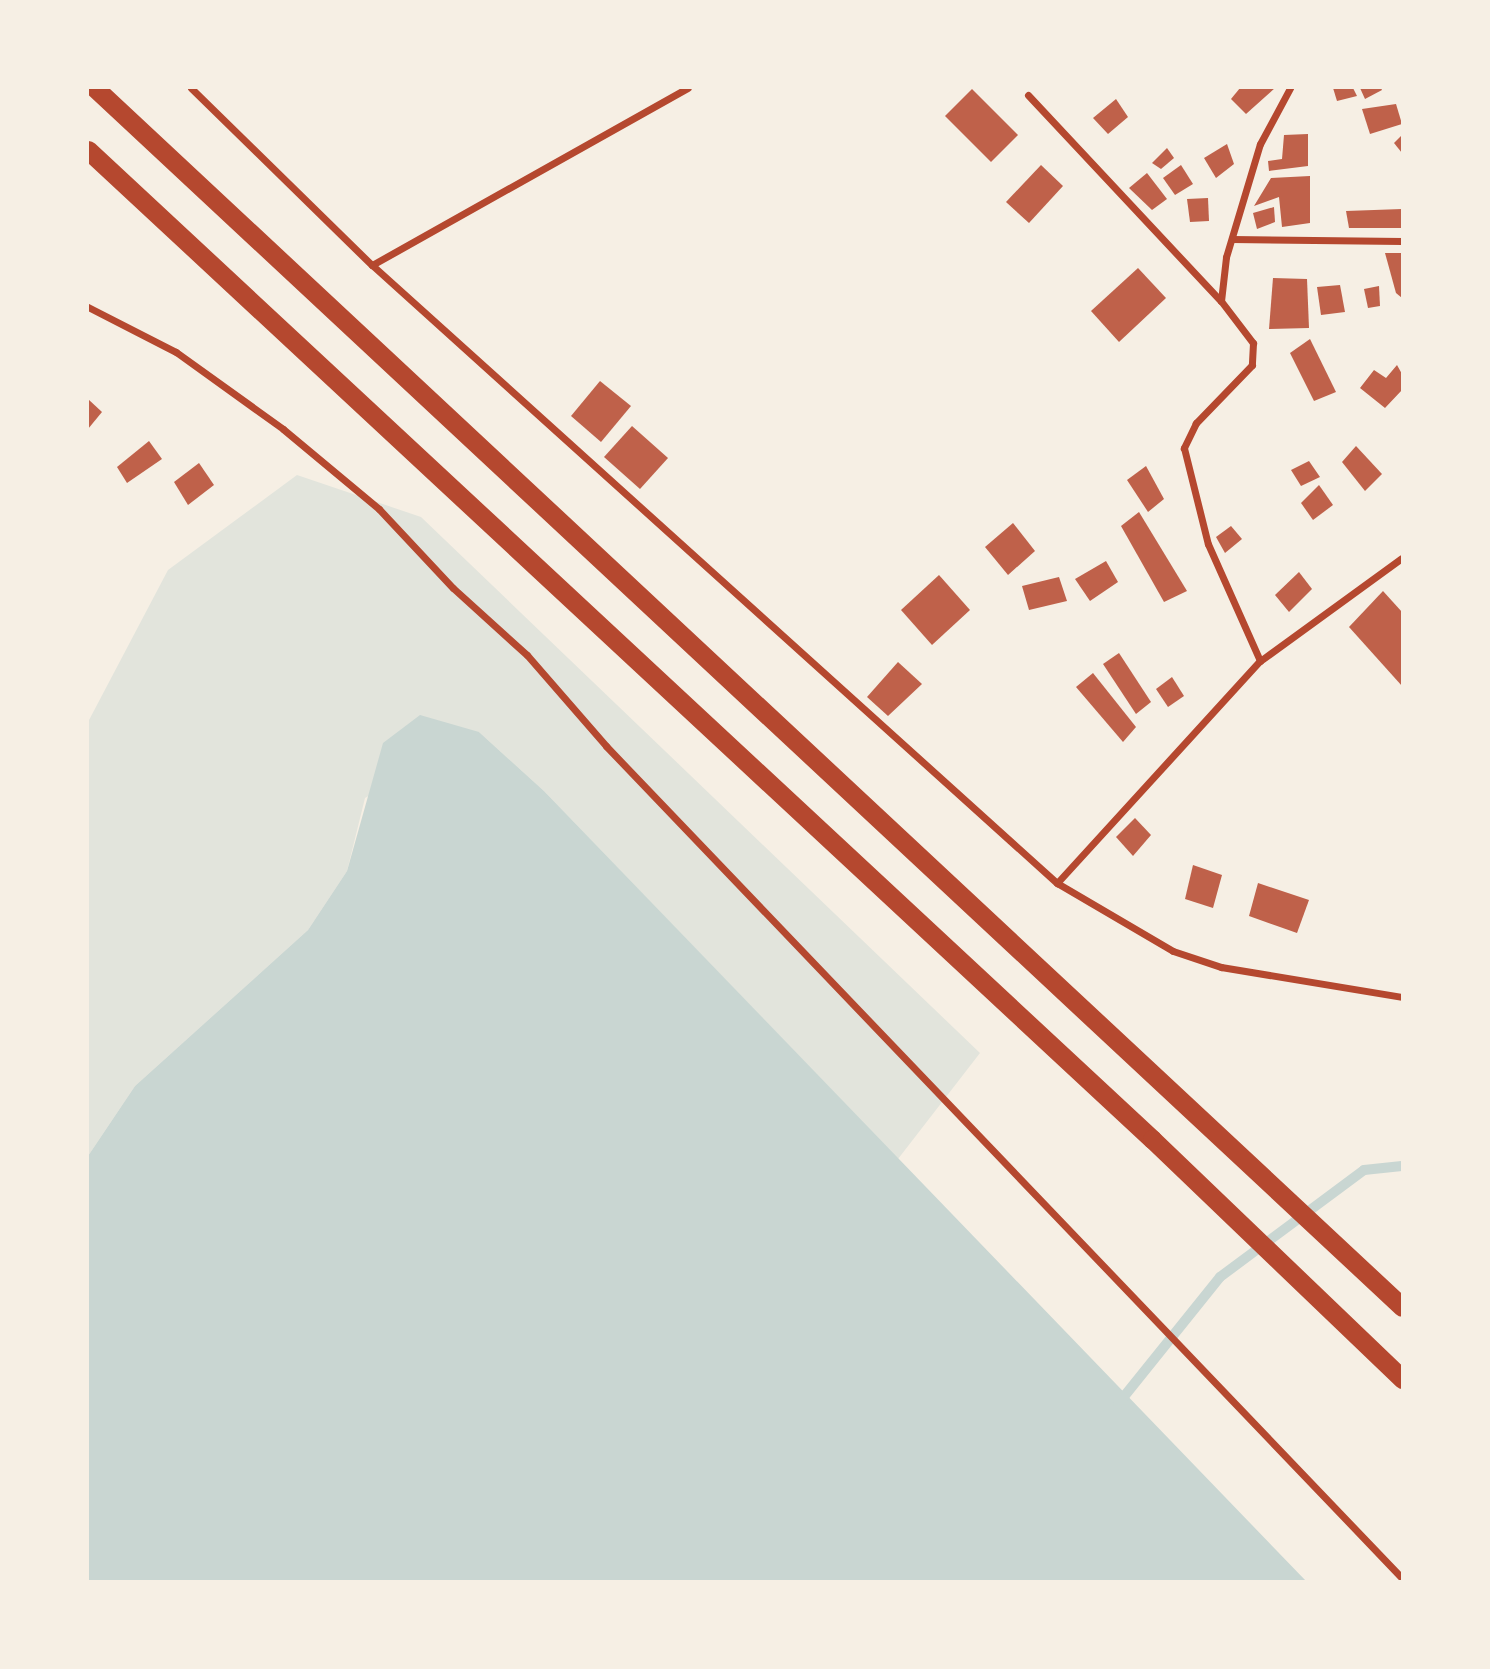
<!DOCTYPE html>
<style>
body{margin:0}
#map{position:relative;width:1490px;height:1669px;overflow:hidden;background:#f6efe4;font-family:Rubik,sans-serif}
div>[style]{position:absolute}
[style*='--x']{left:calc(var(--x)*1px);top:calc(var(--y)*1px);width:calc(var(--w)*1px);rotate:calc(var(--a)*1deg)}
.green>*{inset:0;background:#e2e4dc}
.water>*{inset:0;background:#c9d6d2}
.stream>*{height:10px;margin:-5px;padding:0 5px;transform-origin:5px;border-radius:5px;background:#c9d6d2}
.building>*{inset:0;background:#bf614a}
.minor>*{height:7px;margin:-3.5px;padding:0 3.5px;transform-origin:3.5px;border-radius:3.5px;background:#b5482f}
.trunk>*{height:19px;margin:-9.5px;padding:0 9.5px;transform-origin:9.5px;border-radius:9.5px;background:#b5482f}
span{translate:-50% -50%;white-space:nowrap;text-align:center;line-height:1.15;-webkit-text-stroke:5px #f6efe4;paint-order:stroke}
.frame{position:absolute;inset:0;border:89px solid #f6efe4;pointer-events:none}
</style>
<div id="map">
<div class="green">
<div style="clip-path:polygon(297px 475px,421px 517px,980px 1053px,898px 1159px,544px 791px,479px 732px,365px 798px,347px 871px,308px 930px,135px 1086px,88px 1156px,88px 722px,168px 570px)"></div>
</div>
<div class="water">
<div style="clip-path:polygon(420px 715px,479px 732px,544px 791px,1306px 1581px,88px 1581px,88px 1156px,135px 1086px,308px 930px,347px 871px,383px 743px)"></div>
</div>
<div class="stream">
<div style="--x:1118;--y:1404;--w:163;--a:-51.2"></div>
<div style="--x:1220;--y:1277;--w:179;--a:-36.6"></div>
<div style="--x:1364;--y:1170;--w:38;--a:-6"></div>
</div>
<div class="building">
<div style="clip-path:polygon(1240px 88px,1275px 88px,1246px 114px,1231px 99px)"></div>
<div style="clip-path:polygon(1333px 88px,1353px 88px,1357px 96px,1337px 101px)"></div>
<div style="clip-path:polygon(1360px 88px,1381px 88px,1382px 90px,1365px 99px)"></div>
<div style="clip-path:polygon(972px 89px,1018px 135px,991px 162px,945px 116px)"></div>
<div style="clip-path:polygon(1116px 99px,1128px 117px,1108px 134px,1093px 118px)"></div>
<div style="clip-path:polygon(1396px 104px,1402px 124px,1370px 134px,1362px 109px)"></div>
<div style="clip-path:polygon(1308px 134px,1308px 166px,1269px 171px,1268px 161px,1282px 159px,1284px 135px)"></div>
<div style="clip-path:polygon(1402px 135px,1402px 153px,1394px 143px)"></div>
<div style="clip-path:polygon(1227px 144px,1234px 164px,1216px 178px,1204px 158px)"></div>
<div style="clip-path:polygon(1167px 148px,1174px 158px,1161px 169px,1152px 163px)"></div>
<div style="clip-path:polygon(1041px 165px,1063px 186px,1029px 223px,1006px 202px)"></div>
<div style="clip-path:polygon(1181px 165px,1193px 184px,1175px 195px,1163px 178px)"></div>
<div style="clip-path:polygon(1147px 173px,1167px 199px,1152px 210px,1129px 188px)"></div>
<div style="clip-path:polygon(1310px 176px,1310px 223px,1282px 227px,1279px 197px,1254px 206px,1271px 178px)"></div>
<div style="clip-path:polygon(1208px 198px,1209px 221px,1190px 222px,1187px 199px)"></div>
<div style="clip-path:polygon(1274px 207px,1275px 222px,1257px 229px,1253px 213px)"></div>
<div style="clip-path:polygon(1402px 209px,1402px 228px,1349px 228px,1346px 211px)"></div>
<div style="clip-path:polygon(1385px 253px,1402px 253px,1402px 298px,1396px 293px)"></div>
<div style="clip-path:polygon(1138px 268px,1166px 298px,1119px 342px,1091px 311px)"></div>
<div style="clip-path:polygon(1273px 278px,1307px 279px,1309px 328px,1269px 329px)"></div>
<div style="clip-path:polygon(1340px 285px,1345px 312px,1321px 315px,1317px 287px)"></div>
<div style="clip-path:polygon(1379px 286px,1380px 306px,1368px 308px,1364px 289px)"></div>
<div style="clip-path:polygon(1310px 339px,1336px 392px,1314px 401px,1290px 353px)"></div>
<div style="clip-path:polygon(1397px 365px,1402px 374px,1402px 390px,1385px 408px,1360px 388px,1374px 370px,1386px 378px)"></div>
<div style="clip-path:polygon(600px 381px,631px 406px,601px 442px,571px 416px)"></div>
<div style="clip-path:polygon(88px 399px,102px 412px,88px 429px)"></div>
<div style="clip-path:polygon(632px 426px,668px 458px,640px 489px,604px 457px)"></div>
<div style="clip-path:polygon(149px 441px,162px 459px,127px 483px,117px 467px)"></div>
<div style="clip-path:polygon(1356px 446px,1382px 474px,1365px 491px,1342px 462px)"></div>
<div style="clip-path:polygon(1309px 461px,1320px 477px,1301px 486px,1291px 470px)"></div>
<div style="clip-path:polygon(199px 463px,214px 485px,188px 505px,174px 482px)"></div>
<div style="clip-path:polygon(1146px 466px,1164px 499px,1148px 512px,1127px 480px)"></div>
<div style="clip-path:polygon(1319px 485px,1333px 505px,1313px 520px,1301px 503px)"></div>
<div style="clip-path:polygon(1139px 512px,1187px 591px,1164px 602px,1121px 526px)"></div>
<div style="clip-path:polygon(1013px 523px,1035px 551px,1008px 575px,985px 547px)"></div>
<div style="clip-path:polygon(1231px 526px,1242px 539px,1225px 553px,1216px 537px)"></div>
<div style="clip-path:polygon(1106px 561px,1118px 582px,1090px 601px,1075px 579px)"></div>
<div style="clip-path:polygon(1299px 572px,1312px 589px,1289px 612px,1275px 595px)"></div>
<div style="clip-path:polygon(939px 575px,970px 610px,932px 645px,901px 610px)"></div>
<div style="clip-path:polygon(1059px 577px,1067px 601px,1029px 610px,1022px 586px)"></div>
<div style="clip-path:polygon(1383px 591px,1402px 612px,1402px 686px,1349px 627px)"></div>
<div style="clip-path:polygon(1119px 653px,1151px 702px,1136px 714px,1103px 664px)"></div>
<div style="clip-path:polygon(898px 662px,922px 684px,888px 716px,867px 697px)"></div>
<div style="clip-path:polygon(1093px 673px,1136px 727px,1123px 742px,1076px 687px)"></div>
<div style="clip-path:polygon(1172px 677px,1184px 696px,1168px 707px,1156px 689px)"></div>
<div style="clip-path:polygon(1135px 818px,1151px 835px,1133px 856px,1116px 837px)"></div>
<div style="clip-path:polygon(1193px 865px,1222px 875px,1213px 908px,1185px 899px)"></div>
<div style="clip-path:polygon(1258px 883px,1309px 900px,1297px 933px,1249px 916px)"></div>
</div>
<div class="minor">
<div style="--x:191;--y:88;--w:253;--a:44.4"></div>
<div style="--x:372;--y:265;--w:362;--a:-29.3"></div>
<div style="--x:1028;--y:95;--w:282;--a:46.9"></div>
<div style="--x:1221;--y:301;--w:53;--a:52.7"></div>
<div style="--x:1253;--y:343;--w:22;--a:93"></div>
<div style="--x:1252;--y:365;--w:81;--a:134"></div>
<div style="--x:1196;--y:423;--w:28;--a:116"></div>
<div style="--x:1184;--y:448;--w:99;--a:76"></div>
<div style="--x:1208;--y:544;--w:128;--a:66"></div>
<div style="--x:1232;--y:239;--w:170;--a:0.7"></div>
<div style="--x:372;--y:265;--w:923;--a:42.06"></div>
<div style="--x:1057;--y:883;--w:134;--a:30.4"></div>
<div style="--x:1173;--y:951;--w:51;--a:18.4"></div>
<div style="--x:1221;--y:967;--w:183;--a:9.4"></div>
<div style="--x:1221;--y:301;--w:44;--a:-83.5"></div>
<div style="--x:1226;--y:257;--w:118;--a:-73.3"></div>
<div style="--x:1260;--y:144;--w:64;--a:-61.8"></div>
<div style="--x:88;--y:307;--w:99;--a:27.1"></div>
<div style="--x:176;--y:352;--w:132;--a:35.7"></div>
<div style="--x:283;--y:429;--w:125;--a:39.8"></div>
<div style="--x:379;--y:509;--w:108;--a:46.9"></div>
<div style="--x:453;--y:588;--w:100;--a:42.2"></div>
<div style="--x:527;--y:655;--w:121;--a:49"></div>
<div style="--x:606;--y:746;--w:1151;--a:46.27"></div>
<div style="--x:1057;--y:883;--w:301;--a:-47.6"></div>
<div style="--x:1260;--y:661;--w:175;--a:-36"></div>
</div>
<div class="trunk">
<div style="--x:95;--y:88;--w:1787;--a:43"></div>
<div style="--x:88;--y:150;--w:1453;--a:42.91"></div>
<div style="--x:1152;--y:1139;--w:347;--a:43.8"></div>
</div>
<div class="frame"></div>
</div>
